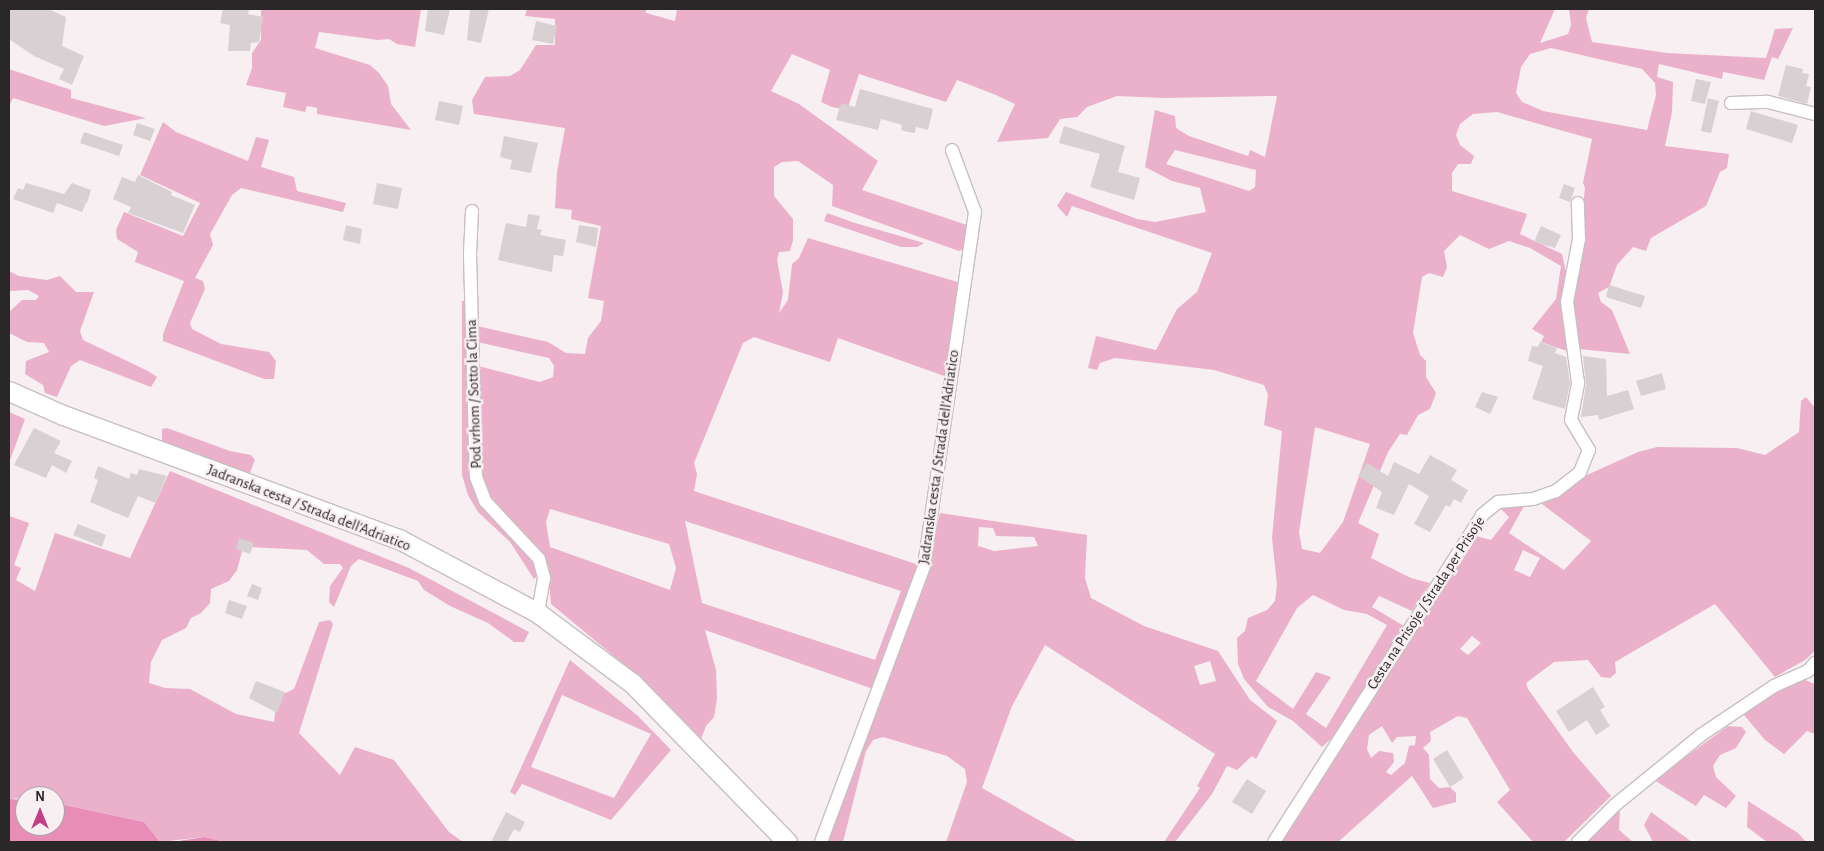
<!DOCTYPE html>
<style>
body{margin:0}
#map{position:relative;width:1824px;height:851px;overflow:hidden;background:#f7eff2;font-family:"Alegreya Sans",sans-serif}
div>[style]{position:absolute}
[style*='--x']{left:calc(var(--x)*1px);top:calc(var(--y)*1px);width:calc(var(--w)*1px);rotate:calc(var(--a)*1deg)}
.green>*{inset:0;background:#ebb1cb}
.water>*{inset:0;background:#e78db8}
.building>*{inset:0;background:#d8d0d3}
.roads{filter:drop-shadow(1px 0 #c7bfc2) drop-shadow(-1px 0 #c7bfc2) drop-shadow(0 1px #c7bfc2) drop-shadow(0 -1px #c7bfc2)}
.street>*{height:12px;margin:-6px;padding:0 6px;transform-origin:6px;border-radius:6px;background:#fff}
.secondary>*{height:19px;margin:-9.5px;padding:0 9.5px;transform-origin:9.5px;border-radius:9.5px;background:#fff}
span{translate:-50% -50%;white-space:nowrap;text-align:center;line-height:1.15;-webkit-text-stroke:5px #f7eff2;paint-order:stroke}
.street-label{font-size:15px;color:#2a2729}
.frame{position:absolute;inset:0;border:10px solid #2a2729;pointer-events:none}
.north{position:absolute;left:15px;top:786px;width:50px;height:50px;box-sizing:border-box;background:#f7eff2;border:1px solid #a59fa2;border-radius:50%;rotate:0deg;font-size:14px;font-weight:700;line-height:20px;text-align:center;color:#2a2729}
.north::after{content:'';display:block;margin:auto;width:18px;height:22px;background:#c23f86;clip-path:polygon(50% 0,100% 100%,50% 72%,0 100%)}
</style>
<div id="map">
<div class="green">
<div style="clip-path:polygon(261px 9px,421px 9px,415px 47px,397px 44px,389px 39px,378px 40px,319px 32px,315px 48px,370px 65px,379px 73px,388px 86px,391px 104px,411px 130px,317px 114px,317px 108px,307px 106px,305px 112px,283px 107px,286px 93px,246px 85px,252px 68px,252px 53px,261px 40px)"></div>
<div style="clip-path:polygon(evenodd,527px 9px,646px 9px,646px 13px,675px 21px,677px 9px,1555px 9px,1540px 43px,1568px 34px,1571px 25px,1569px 9px,1589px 9px,1586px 18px,1592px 42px,1667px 53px,1766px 58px,1775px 29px,1793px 28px,1778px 59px,1772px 57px,1764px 80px,1723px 72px,1722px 79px,1659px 64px,1657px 77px,1673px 82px,1672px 112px,1665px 146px,1729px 154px,1727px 168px,1720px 172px,1706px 206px,1651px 238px,1646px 251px,1633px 247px,1617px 265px,1609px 287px,1598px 293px,1601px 302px,1612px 310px,1630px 354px,1578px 349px,1572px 313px,1585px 188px,1583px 183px,1592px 139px,1497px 112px,1473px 114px,1460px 124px,1456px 135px,1460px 145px,1474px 156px,1471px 164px,1458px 164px,1452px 173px,1452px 191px,1527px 214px,1520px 234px,1562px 254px,1567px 277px,1567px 351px,1541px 342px,1544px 336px,1532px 329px,1556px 299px,1561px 266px,1530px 248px,1509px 241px,1489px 249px,1460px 235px,1444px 251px,1447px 267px,1443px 277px,1429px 273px,1422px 277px,1413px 333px,1420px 355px,1426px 361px,1426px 377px,1436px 393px,1430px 409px,1418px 415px,1407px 435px,1400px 434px,1388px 452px,1358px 523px,1379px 534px,1371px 558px,1411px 578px,1430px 583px,1412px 611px,1379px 596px,1372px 607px,1404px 626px,1331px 739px,1322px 747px,1293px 721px,1268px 707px,1244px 679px,1238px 664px,1237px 638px,1245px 631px,1248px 618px,1267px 610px,1275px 601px,1277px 585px,1272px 538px,1282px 431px,1264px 425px,1268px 395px,1264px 385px,1214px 370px,1115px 358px,1100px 363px,1097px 370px,1088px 368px,1096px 336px,1156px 350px,1177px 309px,1197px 292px,1212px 253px,1072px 206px,1067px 217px,1057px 206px,1066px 192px,1137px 219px,1155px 222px,1206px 212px,1200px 188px,1172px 181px,1145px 167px,1155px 110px,1175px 116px,1176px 128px,1189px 136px,1248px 156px,1250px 150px,1265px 157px,1277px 96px,1164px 98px,1117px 96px,1087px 107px,1077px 117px,1060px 119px,1048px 138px,997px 142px,1015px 104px,996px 95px,957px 80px,946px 102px,859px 74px,847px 110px,832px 107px,821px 102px,830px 70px,792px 54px,771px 91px,799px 104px,878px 161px,862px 190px,967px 225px,964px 249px,959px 251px,832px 206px,833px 185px,798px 161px,782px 162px,774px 167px,774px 196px,793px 219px,793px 240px,790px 251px,779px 252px,777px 260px,783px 292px,779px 313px,788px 300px,792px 264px,799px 258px,808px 238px,961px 283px,947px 377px,838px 338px,830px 362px,754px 337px,743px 343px,694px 463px,697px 474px,694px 491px,919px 565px,873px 689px,705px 630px,716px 670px,717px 699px,714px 717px,706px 726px,701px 739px,621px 662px,551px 604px,548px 571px,490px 499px,481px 473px,478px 366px,540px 382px,553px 377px,554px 366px,549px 358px,477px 342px,477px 326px,548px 342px,566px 353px,585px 354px,588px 338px,601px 321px,604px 301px,588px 298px,601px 226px,571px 219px,572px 210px,555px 208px,557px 172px,565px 128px,474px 114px,472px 100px,485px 77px,510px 76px,520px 70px,536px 45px,555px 45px,555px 19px,525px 16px,527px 9px,1551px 48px,1642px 69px,1655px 83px,1656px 95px,1647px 130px,1543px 111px,1522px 102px,1516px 93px,1521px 67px,1530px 54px,1551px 48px,527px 9px,1175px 150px,1256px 170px,1255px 187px,1249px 191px,1166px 164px,1175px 150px,527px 9px,1315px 427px,1370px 444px,1343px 522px,1320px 553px,1302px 549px,1299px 532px,1315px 427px,527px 9px,550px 509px,669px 544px,676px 568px,670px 590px,550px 547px,546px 522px,550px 509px,527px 9px,685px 521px,901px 591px,875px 660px,702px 603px,685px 521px,527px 9px,1313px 595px,1344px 610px,1367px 614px,1387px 625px,1326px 728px,1306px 714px,1331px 677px,1316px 672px,1293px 709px,1256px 681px,1297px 608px,1313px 595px)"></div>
<div style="clip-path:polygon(9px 69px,71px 90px,71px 98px,146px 118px,104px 126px,13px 98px,9px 106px)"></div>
<div style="clip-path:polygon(163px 122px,176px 132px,248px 161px,256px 137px,269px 140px,261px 167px,294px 177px,297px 191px,346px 203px,343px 212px,241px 188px,232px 195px,210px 234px,213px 245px,195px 278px,203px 281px,205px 289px,190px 323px,192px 329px,221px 344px,269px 352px,276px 361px,274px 379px,264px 379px,163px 341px,163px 334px,184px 281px,135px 262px,138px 252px,117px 239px,116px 230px,124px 212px,183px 236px,200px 203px,140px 175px)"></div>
<div style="clip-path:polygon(827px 213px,855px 223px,924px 243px,917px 247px,901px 247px,824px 221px)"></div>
<div style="clip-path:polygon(9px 271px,19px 276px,47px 280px,60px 276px,76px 292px,94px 292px,80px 331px,83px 340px,148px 371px,157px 377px,151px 387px,80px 360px,71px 366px,57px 397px,45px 393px,43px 385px,25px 374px,26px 361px,49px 352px,44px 343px,27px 342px,9px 333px,9px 312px,22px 300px,36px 300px,39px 296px,28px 290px,9px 291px)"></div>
<div style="clip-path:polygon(462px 301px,468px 301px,472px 481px,532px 559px,537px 576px,534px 579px,510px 542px,478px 512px,468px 495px,462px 475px)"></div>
<div style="clip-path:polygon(evenodd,1806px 397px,1815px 408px,1815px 651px,1805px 660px,1775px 677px,1715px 604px,1615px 662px,1616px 673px,1610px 678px,1601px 677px,1588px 660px,1554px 662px,1526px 683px,1528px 689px,1573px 752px,1611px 796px,1564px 842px,1533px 842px,1497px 802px,1510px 790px,1467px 718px,1458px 716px,1430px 732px,1431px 741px,1423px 748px,1429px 755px,1430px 779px,1439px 788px,1450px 787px,1456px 793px,1456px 802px,1433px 808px,1412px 776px,1338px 842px,1280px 842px,1472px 535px,1491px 540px,1509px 517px,1501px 509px,1524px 506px,1509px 533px,1564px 570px,1591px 541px,1542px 504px,1587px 475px,1638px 452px,1657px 447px,1737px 448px,1765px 455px,1799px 432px,1801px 401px,1806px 397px,1523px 550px,1540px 558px,1530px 577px,1514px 570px,1523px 550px,1806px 397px,1472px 636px,1481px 643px,1468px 655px,1460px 649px,1472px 636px,1806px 397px,1382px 726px,1392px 743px,1397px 737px,1416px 736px,1415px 745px,1409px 746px,1405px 763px,1391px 775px,1386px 772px,1394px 762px,1393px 753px,1379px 751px,1371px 758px,1367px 749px,1369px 735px,1382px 726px)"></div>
<div style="clip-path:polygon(9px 412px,25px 419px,9px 463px)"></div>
<div style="clip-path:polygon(167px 428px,230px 451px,251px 455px,255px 460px,249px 475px,162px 441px,162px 429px)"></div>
<div style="clip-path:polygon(170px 471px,409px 568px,529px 632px,524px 642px,514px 642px,488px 623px,450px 606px,424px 590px,418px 581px,359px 559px,351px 566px,334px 607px,329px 602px,330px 586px,343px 568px,340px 564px,324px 564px,307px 550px,251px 547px,243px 548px,237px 570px,229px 581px,211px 589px,210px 603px,201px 613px,191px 618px,186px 628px,162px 640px,151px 662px,149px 683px,165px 688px,190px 689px,236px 714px,274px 722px,277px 697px,294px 689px,319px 622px,330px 620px,333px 624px,299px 733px,340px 775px,355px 747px,394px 760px,449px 832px,463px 842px,225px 842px,204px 837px,160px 842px,144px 822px,55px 803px,55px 796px,9px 799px,9px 516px,29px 523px,14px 565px,21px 568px,16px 580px,35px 591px,55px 533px,130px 558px)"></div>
<div style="clip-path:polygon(evenodd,940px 513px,1087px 535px,1085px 578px,1091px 598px,1144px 626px,1218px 651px,1250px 700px,1277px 721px,1256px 759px,1252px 756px,1237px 770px,1227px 766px,1212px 794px,1175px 842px,1164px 842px,1200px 788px,1197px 786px,1215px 754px,1045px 645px,1012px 706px,982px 788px,1078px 842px,946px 842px,967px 782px,965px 769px,947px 756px,883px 737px,873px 740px,866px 751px,843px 842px,826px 842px,921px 595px,940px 513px,979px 527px,993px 528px,996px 536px,1034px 537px,1038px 546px,994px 551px,978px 546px,979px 527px,940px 513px,1210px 661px,1216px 681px,1200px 685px,1194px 666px,1210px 661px)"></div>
<div style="clip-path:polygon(evenodd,570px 660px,638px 716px,671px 750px,611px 820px,522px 784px,515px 795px,510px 792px,570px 660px,562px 695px,651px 734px,614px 798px,531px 767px,562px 695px)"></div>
<div style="clip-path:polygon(1805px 680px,1815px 684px,1815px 734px,1807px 731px,1784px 754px,1765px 740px,1744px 715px,1752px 706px,1777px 691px)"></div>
<div style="clip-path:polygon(1728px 726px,1742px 727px,1746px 732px,1736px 748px,1720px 755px,1713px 766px,1716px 777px,1736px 796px,1726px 808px,1704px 795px,1696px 806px,1654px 780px)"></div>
<div style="clip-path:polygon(1748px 801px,1798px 833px,1806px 842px,1767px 842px,1747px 827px)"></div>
<div style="clip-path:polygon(1620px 809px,1619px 830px,1633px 842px,1587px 842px)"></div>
<div style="clip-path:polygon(1651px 812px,1692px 842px,1653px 842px,1644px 825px)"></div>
</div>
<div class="water">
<div style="clip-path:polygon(9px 799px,25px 800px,25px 826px,55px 826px,55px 803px,144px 822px,160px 842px,9px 842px)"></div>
<div style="clip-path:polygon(204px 837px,225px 842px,172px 842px)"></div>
</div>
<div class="building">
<div style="clip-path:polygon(9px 9px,48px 9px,66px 17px,62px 46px,84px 56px,72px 85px,59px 79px,64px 69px,34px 56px,9px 39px)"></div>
<div style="clip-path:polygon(223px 9px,249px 9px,248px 14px,263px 17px,259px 42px,251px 43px,250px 51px,228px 51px,230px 25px,220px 23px)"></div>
<div style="clip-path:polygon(428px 9px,450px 9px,444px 35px,425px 31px)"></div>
<div style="clip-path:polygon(470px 9px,489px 9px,481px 43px,467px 40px)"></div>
<div style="clip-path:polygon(536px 21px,557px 26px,553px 44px,532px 40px)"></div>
<div style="clip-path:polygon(1786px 65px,1803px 69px,1802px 73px,1809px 74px,1806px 86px,1811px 87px,1807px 104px,1778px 96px)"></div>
<div style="clip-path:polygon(1696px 79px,1711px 82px,1705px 104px,1691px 101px)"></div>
<div style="clip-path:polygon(860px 89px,933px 109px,928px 130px,916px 127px,915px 133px,908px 132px,901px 130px,902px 125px,881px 119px,878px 130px,836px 120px,841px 103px,855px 107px)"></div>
<div style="clip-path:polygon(1708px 98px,1719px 101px,1711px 133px,1701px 131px)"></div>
<div style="clip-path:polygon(439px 101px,463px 106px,459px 125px,435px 120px)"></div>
<div style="clip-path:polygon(1751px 111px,1798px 125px,1792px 143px,1746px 129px)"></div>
<div style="clip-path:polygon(137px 123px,155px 129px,150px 141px,133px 135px)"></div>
<div style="clip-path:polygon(1064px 126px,1125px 146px,1118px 172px,1140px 178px,1134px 200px,1090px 187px,1100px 154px,1059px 143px)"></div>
<div style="clip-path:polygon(84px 132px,123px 145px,119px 156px,80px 143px)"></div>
<div style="clip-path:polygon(504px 136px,538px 143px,531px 173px,510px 169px,512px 160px,500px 157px)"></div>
<div style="clip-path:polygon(138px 175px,172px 192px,171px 195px,195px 205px,183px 233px,128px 213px,131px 207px,113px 199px,122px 177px,135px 182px)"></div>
<div style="clip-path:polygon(26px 183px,64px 194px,72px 183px,91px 190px,87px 203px,75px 198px,86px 203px,82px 212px,57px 203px,53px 213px,13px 199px,18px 188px,23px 190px)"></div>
<div style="clip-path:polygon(377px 183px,402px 188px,398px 209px,373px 204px)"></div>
<div style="clip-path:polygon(1564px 184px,1575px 188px,1570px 202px,1559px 198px)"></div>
<div style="clip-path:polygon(528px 214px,540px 216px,537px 229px,542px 230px,540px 235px,566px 240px,563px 256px,554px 255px,552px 272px,498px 260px,506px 223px,526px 227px)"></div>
<div style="clip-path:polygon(346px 225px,362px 229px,360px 244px,343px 240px)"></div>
<div style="clip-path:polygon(579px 225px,598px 228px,596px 247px,576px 242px)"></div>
<div style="clip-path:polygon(1541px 226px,1561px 235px,1555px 248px,1534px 242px)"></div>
<div style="clip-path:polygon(1609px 285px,1645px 296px,1641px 308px,1606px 297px)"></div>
<div style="clip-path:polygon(1540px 342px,1557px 348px,1555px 353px,1566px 357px,1570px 383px,1565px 409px,1532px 399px,1543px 366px,1528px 361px,1532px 346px,1538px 347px)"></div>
<div style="clip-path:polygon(1583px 356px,1606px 359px,1607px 396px,1628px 390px,1634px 409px,1599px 420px,1598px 415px,1581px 417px,1586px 384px)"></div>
<div style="clip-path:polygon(1662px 373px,1666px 389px,1641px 396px,1636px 381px)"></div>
<div style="clip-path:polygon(1482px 392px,1498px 397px,1490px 414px,1475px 407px)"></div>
<div style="clip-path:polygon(34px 428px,61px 441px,54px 453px,72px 461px,66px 473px,52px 465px,46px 478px,14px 465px)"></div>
<div style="clip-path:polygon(1430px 455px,1457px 470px,1451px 480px,1468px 490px,1461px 503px,1454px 499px,1450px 507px,1446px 505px,1430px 532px,1414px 524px,1429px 496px,1409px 484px,1394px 515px,1376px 508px,1382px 492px,1358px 476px,1367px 463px,1388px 476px,1394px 462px,1419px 474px)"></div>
<div style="clip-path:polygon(98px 466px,129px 479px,131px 473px,137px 475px,139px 469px,167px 476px,155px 503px,138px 496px,128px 518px,90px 502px,98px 480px,94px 478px)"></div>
<div style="clip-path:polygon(78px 524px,106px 535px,102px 547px,73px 535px)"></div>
<div style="clip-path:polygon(239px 538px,254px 543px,250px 554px,236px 549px)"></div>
<div style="clip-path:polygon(252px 584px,262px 588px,258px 600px,247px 596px)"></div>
<div style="clip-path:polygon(229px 600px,247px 606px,242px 619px,225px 613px)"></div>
<div style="clip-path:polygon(256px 681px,285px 692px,277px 713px,249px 698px)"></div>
<div style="clip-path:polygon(1593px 687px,1605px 707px,1600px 710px,1610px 726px,1596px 735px,1587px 720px,1569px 732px,1556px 711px)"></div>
<div style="clip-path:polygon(1447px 750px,1464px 778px,1450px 787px,1433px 759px)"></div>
<div style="clip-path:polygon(1247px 779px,1266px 791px,1252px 814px,1232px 802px)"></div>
<div style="clip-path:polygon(506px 812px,525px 822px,520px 832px,514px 829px,507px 842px,491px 842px)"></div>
</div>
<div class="roads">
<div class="street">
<div style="--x:1731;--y:103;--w:37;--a:-2"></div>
<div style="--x:1768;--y:102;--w:49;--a:14.3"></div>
<div style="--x:472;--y:211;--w:43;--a:92.7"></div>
<div style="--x:470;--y:254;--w:223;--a:88.5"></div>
<div style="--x:476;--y:477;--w:26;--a:69"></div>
<div style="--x:485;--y:501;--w:79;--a:47"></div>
<div style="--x:539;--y:559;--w:20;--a:75"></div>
<div style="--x:544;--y:578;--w:36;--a:100"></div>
<div style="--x:821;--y:842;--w:295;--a:-69.5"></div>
<div style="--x:924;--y:566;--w:358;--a:-81.8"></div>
<div style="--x:975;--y:212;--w:66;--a:-110.4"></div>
<div style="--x:1274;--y:842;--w:388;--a:-57.5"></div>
<div style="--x:1482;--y:515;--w:21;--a:-39"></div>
<div style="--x:1498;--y:502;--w:35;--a:-5"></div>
<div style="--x:1533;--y:499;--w:24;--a:-19"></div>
<div style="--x:1556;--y:491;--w:31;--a:-38"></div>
<div style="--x:1580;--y:472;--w:24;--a:-68"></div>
<div style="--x:1589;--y:450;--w:35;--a:-121"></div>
<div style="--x:1571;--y:420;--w:38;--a:-79"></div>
<div style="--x:1578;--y:383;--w:82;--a:-97.7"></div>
<div style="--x:1567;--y:302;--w:64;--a:-79.2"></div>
<div style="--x:1579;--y:239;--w:36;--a:-92"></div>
<div style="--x:1578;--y:842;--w:52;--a:-45"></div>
<div style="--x:1615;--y:805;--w:111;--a:-39.1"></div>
<div style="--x:1701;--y:735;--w:88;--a:-33.9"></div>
<div style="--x:1774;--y:686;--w:37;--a:-24"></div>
<div style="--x:1808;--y:671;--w:11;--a:-49"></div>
</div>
<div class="secondary">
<div style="--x:9;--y:391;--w:59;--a:24"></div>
<div style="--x:63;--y:415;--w:358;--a:20.3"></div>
<div style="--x:399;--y:539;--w:157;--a:28"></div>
<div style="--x:538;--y:613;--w:117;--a:36.7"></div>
<div style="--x:632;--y:683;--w:222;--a:45.7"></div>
</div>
</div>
<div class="street-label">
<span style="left:474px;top:394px;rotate:-92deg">Pod vrhom / Sotto la Cima</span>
<span style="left:939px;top:457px;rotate:-82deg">Jadranska cesta / Strada dell'Adriatico</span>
<span style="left:309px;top:508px;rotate:21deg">Jadranska cesta / Strada dell'Adriatico</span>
<span style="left:1426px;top:603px;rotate:-57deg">Cesta na Prisoje / Strada per Prisoje</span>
</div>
<div class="frame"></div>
<div class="north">N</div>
</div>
